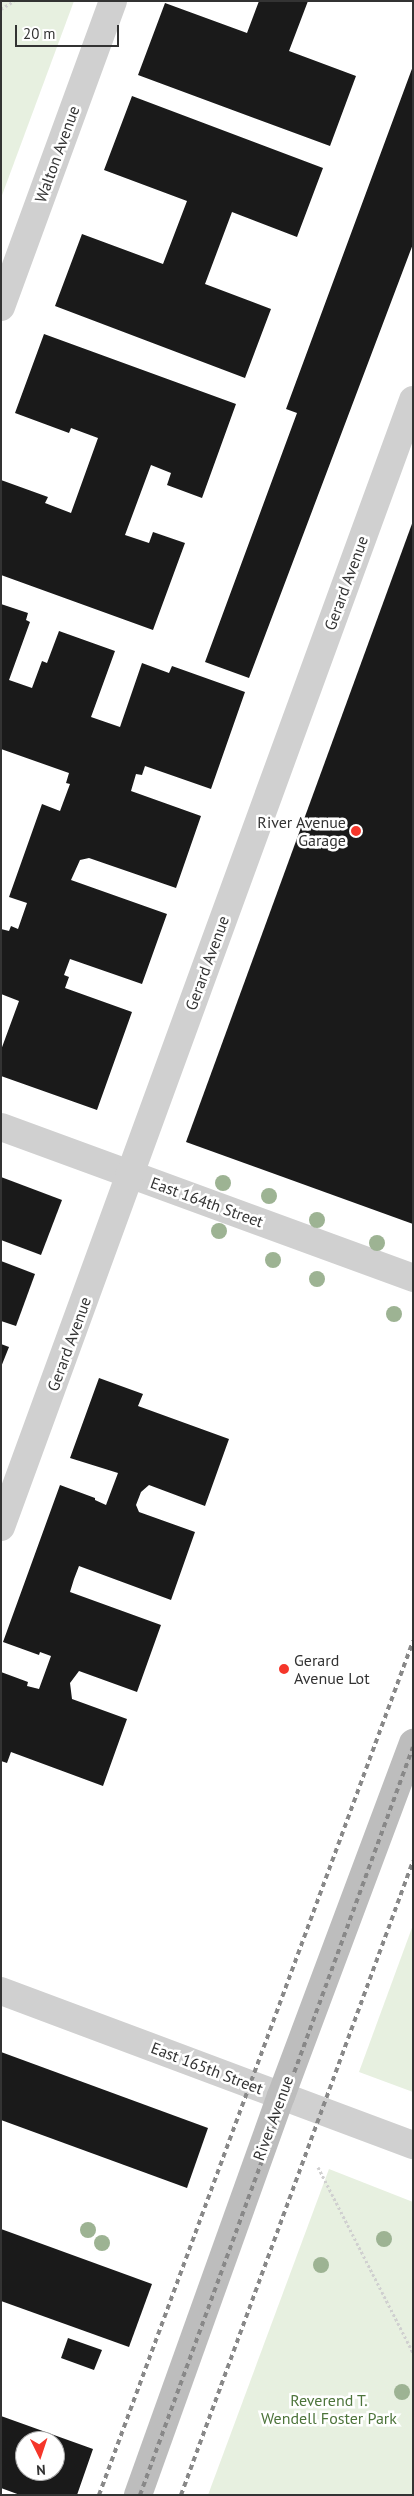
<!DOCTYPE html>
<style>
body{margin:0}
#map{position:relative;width:414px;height:2496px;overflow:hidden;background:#fff;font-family:"PT Sans",sans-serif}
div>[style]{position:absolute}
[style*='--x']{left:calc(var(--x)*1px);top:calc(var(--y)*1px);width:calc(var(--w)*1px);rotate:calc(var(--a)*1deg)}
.green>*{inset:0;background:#e7f0e0}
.building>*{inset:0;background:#1a1a1a}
.path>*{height:3px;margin-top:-1.5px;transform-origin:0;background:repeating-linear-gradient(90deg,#d0d0d0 0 2.5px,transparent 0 5px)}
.street>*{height:28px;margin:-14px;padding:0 14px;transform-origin:14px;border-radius:14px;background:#d0d0d0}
.secondary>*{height:28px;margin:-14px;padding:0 14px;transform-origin:14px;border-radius:14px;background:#bdbdbd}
.rail>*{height:4px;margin-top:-2px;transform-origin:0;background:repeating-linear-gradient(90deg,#888 0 5px,transparent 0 9px)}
.trees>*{width:16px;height:16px;margin:-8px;border-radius:50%;background:#9db393}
.dots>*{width:14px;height:14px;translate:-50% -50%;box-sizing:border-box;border:2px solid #fff;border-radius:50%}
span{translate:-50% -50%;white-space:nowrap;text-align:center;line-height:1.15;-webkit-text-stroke:5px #fff;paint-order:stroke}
.street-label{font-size:16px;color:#333}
.poi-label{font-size:16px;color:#333}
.right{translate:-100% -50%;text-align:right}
.left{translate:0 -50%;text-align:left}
.park-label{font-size:16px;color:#4d743b}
.frame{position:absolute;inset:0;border:2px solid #333;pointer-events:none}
.north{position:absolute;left:15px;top:2431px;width:50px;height:50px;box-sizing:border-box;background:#fff;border:1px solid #adadad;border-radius:50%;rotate:176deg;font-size:14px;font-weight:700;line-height:20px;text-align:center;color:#333}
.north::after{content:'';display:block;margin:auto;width:18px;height:22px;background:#f5362a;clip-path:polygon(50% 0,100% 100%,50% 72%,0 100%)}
.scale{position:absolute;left:15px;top:25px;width:104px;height:22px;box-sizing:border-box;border:2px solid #333;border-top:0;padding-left:6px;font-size:15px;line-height:18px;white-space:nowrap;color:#333;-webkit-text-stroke:4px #fff;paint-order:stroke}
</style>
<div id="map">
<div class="green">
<div style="clip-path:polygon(1px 1px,74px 1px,1px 198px)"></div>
<div style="clip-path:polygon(413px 1925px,413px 2092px,359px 2072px)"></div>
<div style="clip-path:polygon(329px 2169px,413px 2202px,413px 2495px,208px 2495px)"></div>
</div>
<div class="building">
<div style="clip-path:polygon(259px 1px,308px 1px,289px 51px,356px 76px,330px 146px,138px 75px,165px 3px,247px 33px)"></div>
<div style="clip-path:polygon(413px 66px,413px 244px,249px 678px,205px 662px,297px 413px,286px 409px)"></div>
<div style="clip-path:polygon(132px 96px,323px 168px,297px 237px,232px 212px,205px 284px,271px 309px,245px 378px,55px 306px,82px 234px,163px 264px,187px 201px,104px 170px)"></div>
<div style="clip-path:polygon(44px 334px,236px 404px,202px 498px,167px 485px,171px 473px,151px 465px,125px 535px,149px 543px,153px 532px,185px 543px,153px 630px,1px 575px,1px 480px,48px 497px,45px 503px,71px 513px,98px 438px,71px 428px,69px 433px,15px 413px)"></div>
<div style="clip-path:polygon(413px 521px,413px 1224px,186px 1142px)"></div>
<div style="clip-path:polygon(1px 604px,28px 613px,26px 620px,30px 622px,9px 680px,32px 688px,42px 661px,47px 663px,59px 631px,115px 651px,91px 717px,120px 727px,142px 663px,169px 673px,172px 666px,245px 692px,211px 789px,145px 766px,142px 775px,136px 774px,131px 791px,201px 816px,176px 888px,89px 858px,80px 860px,71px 880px,167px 914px,142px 984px,70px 959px,64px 975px,69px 977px,65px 988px,132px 1012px,97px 1110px,1px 1076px,1px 1050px,19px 1001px,1px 994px,1px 929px,9px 931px,11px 926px,18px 929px,27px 903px,9px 897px,42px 804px,60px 811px,70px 784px,66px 783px,69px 773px,1px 749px)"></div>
<div style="clip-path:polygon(1px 1177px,62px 1200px,41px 1255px,1px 1240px)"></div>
<div style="clip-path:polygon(1px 1261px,35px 1274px,16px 1326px,1px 1321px)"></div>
<div style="clip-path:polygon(1px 1344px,9px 1347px,1px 1367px)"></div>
<div style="clip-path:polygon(99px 1378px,143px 1394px,138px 1406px,229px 1439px,205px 1506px,149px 1485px,141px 1492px,136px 1505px,139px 1512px,195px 1532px,171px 1600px,79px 1566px,74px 1579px,70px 1592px,161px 1625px,137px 1692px,79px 1671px,70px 1683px,72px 1699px,127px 1719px,103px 1786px,11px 1752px,7px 1763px,1px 1761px,1px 1672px,28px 1682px,27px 1686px,39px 1689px,51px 1656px,40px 1652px,39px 1655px,3px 1642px,60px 1485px,95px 1498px,95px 1500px,106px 1505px,118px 1473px,70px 1458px)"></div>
<div style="clip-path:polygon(1px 2052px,208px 2128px,187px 2188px,1px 2120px)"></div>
<div style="clip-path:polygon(1px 2229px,152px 2284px,129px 2347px,1px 2301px)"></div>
<div style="clip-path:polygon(68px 2338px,102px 2350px,94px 2370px,61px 2358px)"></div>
<div style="clip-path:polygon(evenodd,1px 2416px,93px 2449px,77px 2495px,20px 2495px,1px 2488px,1px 2416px,25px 2441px,55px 2441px,55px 2471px,25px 2471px,25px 2441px)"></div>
</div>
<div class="path">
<div style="--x:1;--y:9;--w:15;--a:-32"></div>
<div style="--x:318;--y:2167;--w:209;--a:62.9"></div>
</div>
<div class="street">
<div style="--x:1;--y:307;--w:326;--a:-69.9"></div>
<div style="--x:1;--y:1127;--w:439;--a:20.1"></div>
<div style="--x:1;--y:1527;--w:1200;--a:-69.92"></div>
<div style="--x:1;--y:1991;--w:440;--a:20.5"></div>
</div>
<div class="secondary">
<div style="--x:138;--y:2495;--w:424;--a:-70.3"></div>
<div style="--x:281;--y:2096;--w:377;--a:-69.5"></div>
</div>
<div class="rail">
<div style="--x:99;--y:2495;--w:910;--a:-69.81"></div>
<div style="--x:140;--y:2495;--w:796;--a:-69.95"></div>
<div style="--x:181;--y:2495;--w:675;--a:-69.9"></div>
</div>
<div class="trees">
<div style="left:223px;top:1183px"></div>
<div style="left:269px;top:1196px"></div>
<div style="left:317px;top:1220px"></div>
<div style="left:219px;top:1231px"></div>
<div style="left:377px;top:1243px"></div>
<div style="left:273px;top:1260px"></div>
<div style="left:317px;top:1279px"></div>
<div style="left:394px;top:1314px"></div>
<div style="left:88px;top:2230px"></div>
<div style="left:384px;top:2239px"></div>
<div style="left:102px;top:2243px"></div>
<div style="left:321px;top:2265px"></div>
<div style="left:402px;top:2392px"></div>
</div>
<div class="dots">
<div style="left:356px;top:831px;background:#f5362a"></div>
<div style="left:284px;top:1669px;background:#f5362a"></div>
</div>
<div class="street-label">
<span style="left:57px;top:154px;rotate:-70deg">Walton Avenue</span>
<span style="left:346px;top:583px;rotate:-70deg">Gerard Avenue</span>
<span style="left:207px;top:963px;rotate:-70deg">Gerard Avenue</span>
<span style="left:207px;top:1202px;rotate:20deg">East 164th Street</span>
<span style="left:69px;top:1344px;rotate:-70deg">Gerard Avenue</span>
<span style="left:207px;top:2068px;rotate:21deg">East 165th Street</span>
<span style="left:273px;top:2118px;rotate:-70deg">River Avenue</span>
</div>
<div class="poi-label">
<span class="right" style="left:346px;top:831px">River Avenue<br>Garage</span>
<span class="left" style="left:294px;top:1669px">Gerard<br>Avenue Lot</span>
</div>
<div class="park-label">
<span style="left:329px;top:2409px">Reverend T.<br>Wendell Foster Park</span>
</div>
<div class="frame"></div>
<div class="north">N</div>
<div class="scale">20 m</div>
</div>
